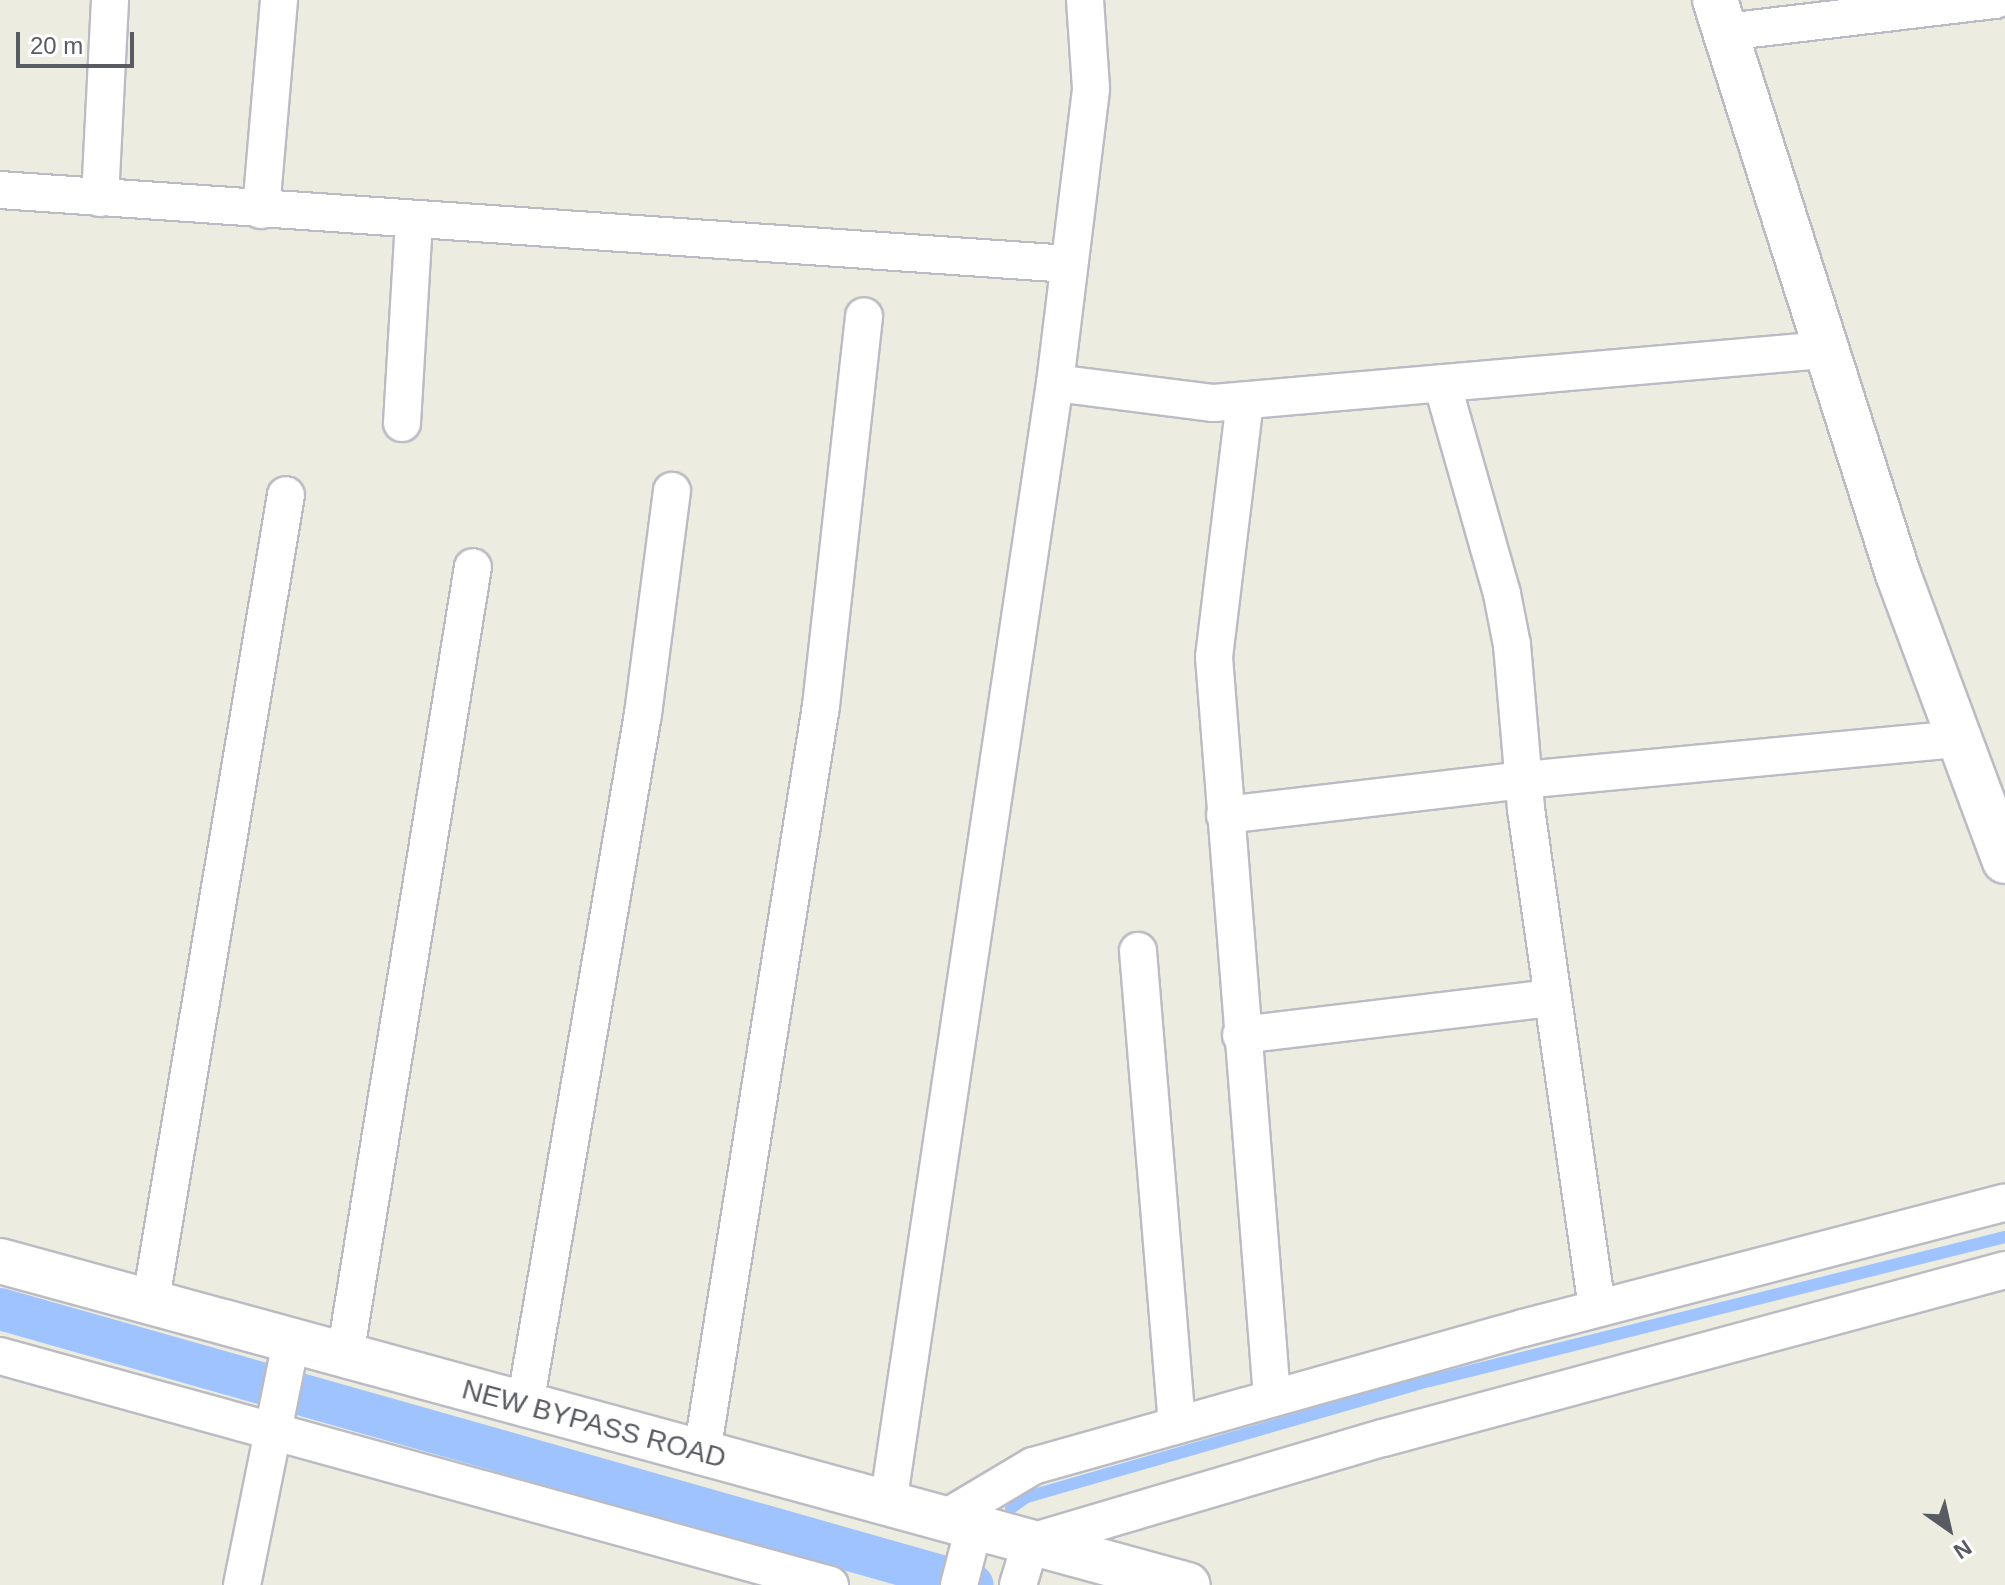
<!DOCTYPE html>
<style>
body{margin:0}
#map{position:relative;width:2005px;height:1585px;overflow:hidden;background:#edece0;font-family:Helvetica,sans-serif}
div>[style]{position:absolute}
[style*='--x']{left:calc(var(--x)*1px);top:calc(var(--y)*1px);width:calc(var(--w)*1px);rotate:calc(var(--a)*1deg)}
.stream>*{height:12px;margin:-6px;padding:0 6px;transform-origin:6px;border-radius:6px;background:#9ec3ff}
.canal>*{height:42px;margin:-21px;padding:0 21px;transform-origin:21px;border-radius:21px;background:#9ec3ff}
.roads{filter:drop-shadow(2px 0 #bbbcc3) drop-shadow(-2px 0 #bbbcc3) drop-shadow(0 2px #bbbcc3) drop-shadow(0 -2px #bbbcc3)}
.minor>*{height:36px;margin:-18px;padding:0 18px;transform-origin:18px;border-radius:18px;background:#fff}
.tertiary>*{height:44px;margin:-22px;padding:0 22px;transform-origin:22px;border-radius:22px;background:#fff}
.secondary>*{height:44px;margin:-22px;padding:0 22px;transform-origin:22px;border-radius:22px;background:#fff}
span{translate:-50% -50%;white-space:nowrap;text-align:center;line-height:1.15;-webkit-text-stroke:6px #fff;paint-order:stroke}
.street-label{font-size:28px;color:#595b62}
.north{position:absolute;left:1909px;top:1489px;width:80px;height:80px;-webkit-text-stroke:6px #fff;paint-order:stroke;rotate:146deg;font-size:22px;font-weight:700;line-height:32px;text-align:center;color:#595b62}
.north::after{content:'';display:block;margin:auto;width:28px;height:36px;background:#595b62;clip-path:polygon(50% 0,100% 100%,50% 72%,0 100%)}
.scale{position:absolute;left:16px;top:32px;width:118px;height:36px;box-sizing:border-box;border:4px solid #595b62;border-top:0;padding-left:10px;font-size:24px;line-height:28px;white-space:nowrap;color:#595b62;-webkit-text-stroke:6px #fff;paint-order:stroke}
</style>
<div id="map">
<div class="stream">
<div style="--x:1011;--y:1508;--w:19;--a:-35"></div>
<div style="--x:1027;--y:1497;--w:419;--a:-16.1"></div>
<div style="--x:1430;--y:1381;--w:593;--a:-14.06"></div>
</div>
<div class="canal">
<div style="--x:0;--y:1309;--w:1011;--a:15.84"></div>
</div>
<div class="roads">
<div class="minor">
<div style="--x:1726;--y:32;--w:271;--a:-6.8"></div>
<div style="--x:0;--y:190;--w:1072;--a:3.96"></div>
<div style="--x:100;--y:198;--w:198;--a:-87.1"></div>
<div style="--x:261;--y:210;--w:211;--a:-85.1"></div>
<div style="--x:1055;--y:383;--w:160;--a:7.2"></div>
<div style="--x:1214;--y:403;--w:611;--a:-4.97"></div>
<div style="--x:1442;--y:383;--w:219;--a:74.1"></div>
<div style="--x:1502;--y:594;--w:52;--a:78.9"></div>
<div style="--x:1512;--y:645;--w:165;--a:85.1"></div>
<div style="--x:1526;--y:809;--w:504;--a:81.9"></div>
<div style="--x:1245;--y:401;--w:258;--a:96.9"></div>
<div style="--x:1214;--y:657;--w:743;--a:85.52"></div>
<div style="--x:402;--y:423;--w:203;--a:-86.6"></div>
<div style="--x:1225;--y:815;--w:301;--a:-6.7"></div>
<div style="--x:1524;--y:780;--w:437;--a:-5.4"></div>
<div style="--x:1138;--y:951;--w:476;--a:85.3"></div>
<div style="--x:1241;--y:1035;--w:314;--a:-6.8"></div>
<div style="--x:151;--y:1299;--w:815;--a:-80.47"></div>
<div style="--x:0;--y:1356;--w:861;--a:15.42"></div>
<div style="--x:345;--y:1356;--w:799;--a:-80.79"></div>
<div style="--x:525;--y:1405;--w:701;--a:-80.31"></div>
<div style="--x:643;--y:714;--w:225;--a:-82.6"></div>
<div style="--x:702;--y:1453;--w:756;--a:-80.95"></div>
<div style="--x:821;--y:706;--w:392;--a:-83.7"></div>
<div style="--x:888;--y:1504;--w:1133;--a:-81.53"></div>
<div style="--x:1055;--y:383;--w:297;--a:-83"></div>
<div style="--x:1091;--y:88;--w:88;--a:-93.9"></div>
<div style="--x:944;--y:1519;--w:104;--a:-30.8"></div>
<div style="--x:1033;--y:1466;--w:509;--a:-15.73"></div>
<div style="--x:1523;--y:1328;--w:498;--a:-14.6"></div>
<div style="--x:242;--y:1585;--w:249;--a:-78.6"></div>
<div style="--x:959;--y:1585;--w:60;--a:-75.5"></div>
<div style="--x:1018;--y:1585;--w:45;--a:-73.2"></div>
<div style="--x:1031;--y:1542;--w:367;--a:-16.5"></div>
<div style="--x:1383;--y:1438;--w:644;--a:-15.11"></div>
</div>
<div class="tertiary">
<div style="--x:1715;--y:0;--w:602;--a:72.32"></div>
<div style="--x:1898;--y:574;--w:306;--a:69.6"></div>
</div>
<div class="secondary">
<div style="--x:0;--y:1261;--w:1231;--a:15.26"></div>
</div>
</div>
<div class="street-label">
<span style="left:594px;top:1424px;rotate:15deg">NEW BYPASS ROAD</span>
</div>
<div class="north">N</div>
<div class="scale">20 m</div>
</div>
